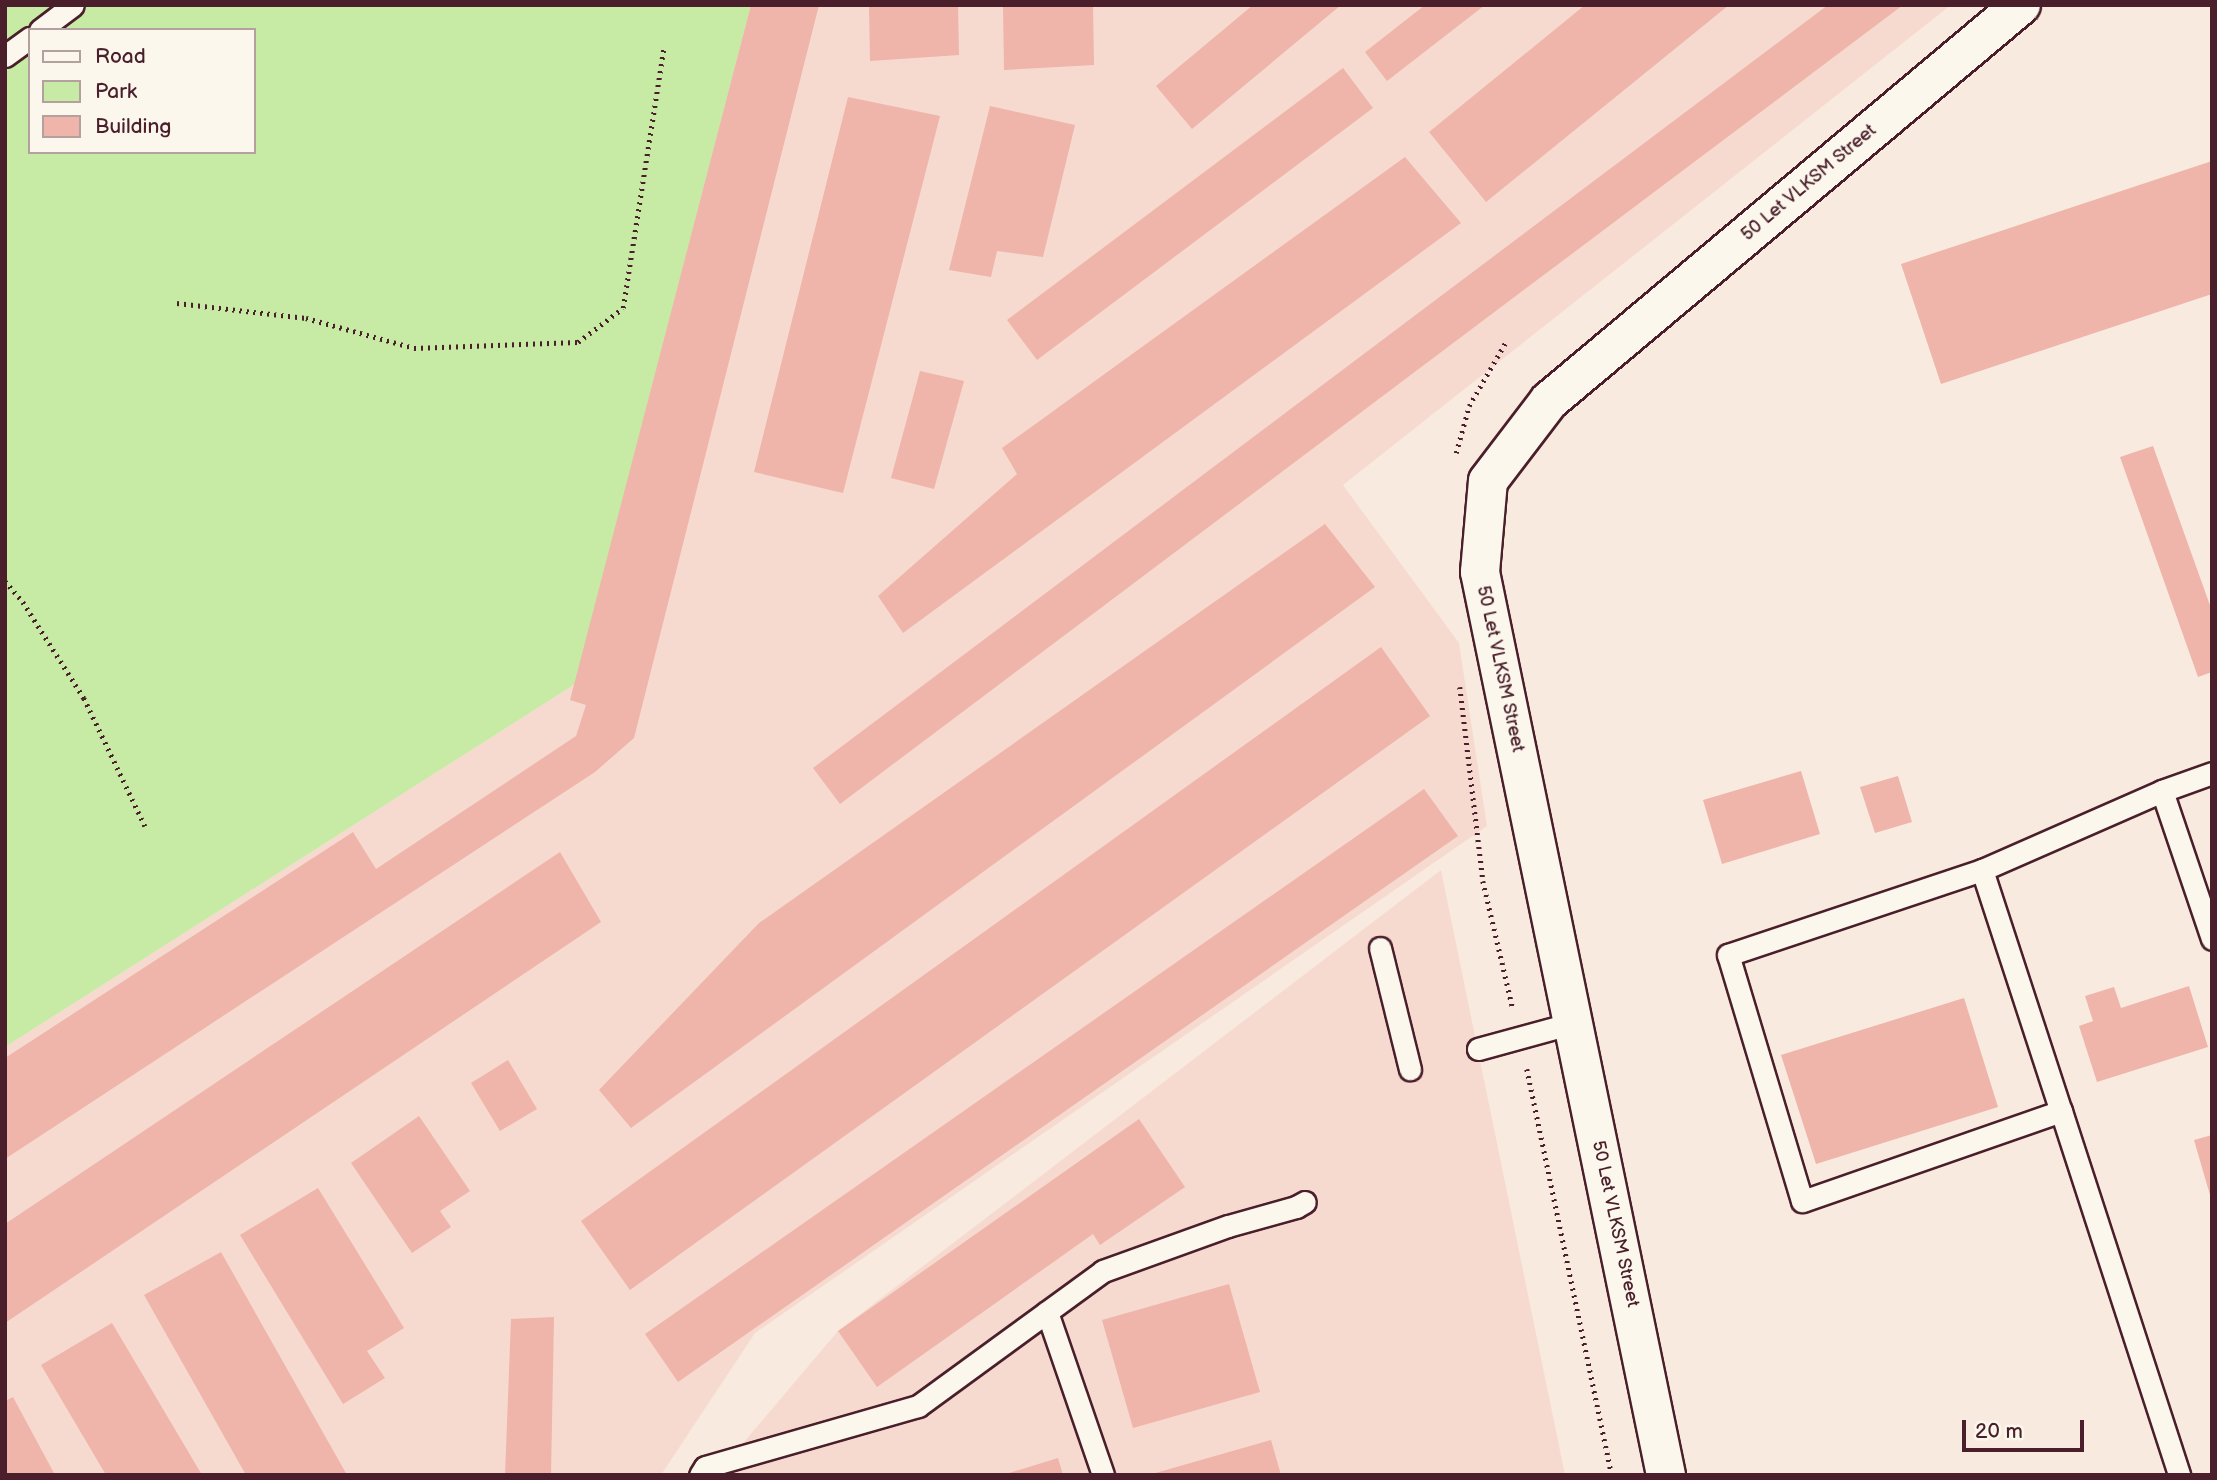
<!DOCTYPE html>
<style>
body{margin:0}
#map{position:relative;width:2217px;height:1480px;overflow:hidden;background:#f9eadf;font-family:"Balsamiq Sans",sans-serif}
div>[style]{position:absolute}
[style*='--x']{left:calc(var(--x)*1px);top:calc(var(--y)*1px);width:calc(var(--w)*1px);rotate:calc(var(--a)*1deg)}
.built>*{inset:0;background:#f6dacf}
.green>*{inset:0;background:#c7eba5}
.building>*{inset:0;background:#efb4aa}
.path>*{height:4.5px;margin-top:-2.25px;transform-origin:0;background:repeating-linear-gradient(90deg,#4a1f2b 0 2px,transparent 0 7px)}
.roads{filter:drop-shadow(2px 0 #4a1f2b) drop-shadow(-2px 0 #4a1f2b) drop-shadow(0 2px #4a1f2b) drop-shadow(0 -2px #4a1f2b)}
.lane>*{height:21px;margin:-10.5px;padding:0 10.5px;transform-origin:10.5px;border-radius:10.5px;background:#fbf7ec}
.secondary>*{height:38px;margin:-19px;padding:0 19px;transform-origin:19px;border-radius:19px;background:#fbf7ec}
span{translate:-50% -50%;white-space:nowrap;text-align:center;line-height:1.15;-webkit-text-stroke:7px #fbf7ec;paint-order:stroke}
.street-label{font-size:18px;color:#4a1f2b}
.frame{position:absolute;inset:0;border:7px solid #4a1f2b;pointer-events:none}
.legend{position:absolute;left:28px;top:28px;width:228px;height:126px;box-sizing:border-box;background:#fbf7ec;border:2px solid #b4a19f;margin:0;padding:9px 12px;list-style:none;font-size:21px;color:#4a1f2b}
.legend li{display:flex;align-items:center;gap:14px;height:35px}
.legend b{width:35px;border:2px solid #b4a19f}
.scale{position:absolute;left:1962px;top:1420px;width:122px;height:32px;box-sizing:border-box;border:4px solid #4a1f2b;border-top:0;padding-left:9px;font-size:21px;line-height:24px;white-space:nowrap;color:#4a1f2b;-webkit-text-stroke:5px #fbf7ec;paint-order:stroke}
</style>
<div id="map">
<div class="built">
<div style="clip-path:polygon(751px 5px,1951px 5px,1343px 485px,1459px 643px,1487px 826px,755px 1333px,661px 1475px,5px 1475px,5px 1047px,575px 684px)"></div>
<div style="clip-path:polygon(1441px 870px,1565px 1475px,716px 1475px,838px 1331px)"></div>
</div>
<div class="green">
<div style="clip-path:polygon(evenodd,5px 5px,751px 5px,575px 684px,5px 1047px,5px 5px,30px 30px,254px 30px,254px 152px,30px 152px,30px 30px)"></div>
</div>
<div class="building">
<div style="clip-path:polygon(751px 5px,819px 5px,634px 738px,595px 772px,5px 1159px,5px 1058px,353px 832px,376px 869px,576px 736px,586px 705px,570px 700px)"></div>
<div style="clip-path:polygon(869px 5px,958px 5px,959px 55px,870px 61px)"></div>
<div style="clip-path:polygon(1003px 5px,1093px 5px,1094px 65px,1004px 70px)"></div>
<div style="clip-path:polygon(1253px 5px,1341px 5px,1192px 129px,1156px 86px)"></div>
<div style="clip-path:polygon(1425px 5px,1485px 5px,1387px 81px,1365px 52px)"></div>
<div style="clip-path:polygon(1585px 5px,1729px 5px,1486px 202px,1429px 132px)"></div>
<div style="clip-path:polygon(1828px 5px,1903px 5px,840px 804px,813px 768px)"></div>
<div style="clip-path:polygon(1343px 68px,1373px 108px,1037px 360px,1007px 320px)"></div>
<div style="clip-path:polygon(848px 97px,940px 116px,843px 493px,754px 472px)"></div>
<div style="clip-path:polygon(990px 106px,1075px 125px,1043px 257px,997px 251px,991px 277px,949px 270px)"></div>
<div style="clip-path:polygon(1405px 157px,1461px 223px,903px 633px,878px 596px,1017px 474px,1002px 448px)"></div>
<div style="clip-path:polygon(2212px 161px,2212px 294px,1941px 384px,1901px 264px)"></div>
<div style="clip-path:polygon(920px 371px,964px 381px,934px 489px,891px 478px)"></div>
<div style="clip-path:polygon(2153px 446px,2212px 611px,2212px 672px,2198px 677px,2120px 457px)"></div>
<div style="clip-path:polygon(1325px 524px,1375px 587px,631px 1128px,599px 1090px,759px 923px)"></div>
<div style="clip-path:polygon(1381px 647px,1430px 716px,630px 1290px,581px 1221px)"></div>
<div style="clip-path:polygon(1801px 771px,1820px 834px,1722px 864px,1703px 800px)"></div>
<div style="clip-path:polygon(1898px 776px,1912px 822px,1875px 833px,1860px 787px)"></div>
<div style="clip-path:polygon(1424px 789px,1458px 836px,678px 1382px,645px 1334px)"></div>
<div style="clip-path:polygon(560px 852px,601px 922px,5px 1323px,5px 1224px)"></div>
<div style="clip-path:polygon(2189px 986px,2208px 1047px,2097px 1082px,2079px 1026px,2093px 1021px,2085px 996px,2114px 987px,2121px 1008px)"></div>
<div style="clip-path:polygon(1964px 998px,1998px 1107px,1816px 1164px,1781px 1055px)"></div>
<div style="clip-path:polygon(508px 1060px,537px 1109px,500px 1131px,471px 1083px)"></div>
<div style="clip-path:polygon(419px 1116px,470px 1191px,440px 1211px,451px 1227px,412px 1253px,351px 1163px)"></div>
<div style="clip-path:polygon(1139px 1119px,1185px 1187px,1100px 1245px,1093px 1234px,877px 1387px,838px 1331px)"></div>
<div style="clip-path:polygon(2212px 1135px,2212px 1194px,2210px 1195px,2194px 1140px)"></div>
<div style="clip-path:polygon(318px 1188px,404px 1328px,367px 1351px,385px 1378px,343px 1404px,240px 1235px)"></div>
<div style="clip-path:polygon(221px 1252px,347px 1475px,246px 1475px,144px 1295px)"></div>
<div style="clip-path:polygon(1229px 1284px,1260px 1392px,1133px 1428px,1102px 1320px)"></div>
<div style="clip-path:polygon(554px 1317px,551px 1475px,505px 1475px,511px 1319px)"></div>
<div style="clip-path:polygon(112px 1323px,202px 1475px,106px 1475px,41px 1365px)"></div>
<div style="clip-path:polygon(13px 1397px,55px 1475px,5px 1475px,5px 1401px)"></div>
<div style="clip-path:polygon(1271px 1440px,1281px 1475px,1152px 1475px,1152px 1474px)"></div>
<div style="clip-path:polygon(1058px 1458px,1063px 1475px,1006px 1475px,1006px 1474px)"></div>
</div>
<div class="path">
<div style="--x:177;--y:303;--w:130;--a:6.6"></div>
<div style="--x:306;--y:318;--w:112;--a:15.5"></div>
<div style="--x:414;--y:348;--w:164;--a:-2.1"></div>
<div style="--x:578;--y:342;--w:56;--a:-37.1"></div>
<div style="--x:623;--y:308;--w:265;--a:-81.1"></div>
<div style="--x:1456;--y:453;--w:49;--a:-74.5"></div>
<div style="--x:1469;--y:406;--w:76;--a:-60.1"></div>
<div style="--x:5;--y:581;--w:28;--a:49"></div>
<div style="--x:23;--y:602;--w:114;--a:57.6"></div>
<div style="--x:84;--y:698;--w:142;--a:64.5"></div>
<div style="--x:1460;--y:687;--w:195;--a:83.2"></div>
<div style="--x:1483;--y:881;--w:131;--a:76.8"></div>
<div style="--x:1527;--y:1069;--w:415;--a:78.2"></div>
</div>
<div class="roads">
<div class="lane">
<div style="--x:40;--y:30;--w:41;--a:-37.1"></div>
<div style="--x:5;--y:56;--w:31;--a:-36"></div>
<div style="--x:2162;--y:791;--w:156;--a:71.3"></div>
<div style="--x:1982;--y:870;--w:254;--a:71.9"></div>
<div style="--x:2061;--y:1111;--w:274;--a:160.8"></div>
<div style="--x:1802;--y:1201;--w:257;--a:-106.7"></div>
<div style="--x:1728;--y:955;--w:268;--a:-18.5"></div>
<div style="--x:1982;--y:870;--w:197;--a:-23.7"></div>
<div style="--x:2162;--y:791;--w:53;--a:-19.8"></div>
<div style="--x:1380;--y:948;--w:125;--a:76.1"></div>
<div style="--x:1478;--y:1049;--w:98;--a:-15.3"></div>
<div style="--x:2061;--y:1111;--w:383;--a:72"></div>
<div style="--x:1047;--y:1312;--w:172;--a:71"></div>
<div style="--x:700;--y:1475;--w:9;--a:-58"></div>
<div style="--x:705;--y:1467;--w:222;--a:-16"></div>
<div style="--x:918;--y:1406;--w:229;--a:-36.1"></div>
<div style="--x:1103;--y:1271;--w:133;--a:-19.8"></div>
<div style="--x:1228;--y:1226;--w:71;--a:-15.6"></div>
<div style="--x:1296;--y:1207;--w:10;--a:-29"></div>
</div>
<div class="secondary">
<div style="--x:1666;--y:1475;--w:922;--a:-101.64"></div>
<div style="--x:1480;--y:572;--w:91;--a:-85"></div>
<div style="--x:1488;--y:481;--w:101;--a:-52.7"></div>
<div style="--x:1549;--y:401;--w:616;--a:-40"></div>
</div>
</div>
<div class="street-label">
<span style="left:1809px;top:183px;rotate:-40deg">50 Let VLKSM Street</span>
<span style="left:1500px;top:669px;rotate:78deg">50 Let VLKSM Street</span>
<span style="left:1615px;top:1224px;rotate:78deg">50 Let VLKSM Street</span>
</div>
<div class="frame"></div>
<ul class="legend">
<li><b style="height:9px;background:#fbf7ec"></b>Road</li>
<li><b style="height:19px;background:#c7eba5"></b>Park</li>
<li><b style="height:19px;background:#efb4aa"></b>Building</li>
</ul>
<div class="scale">20 m</div>
</div>
